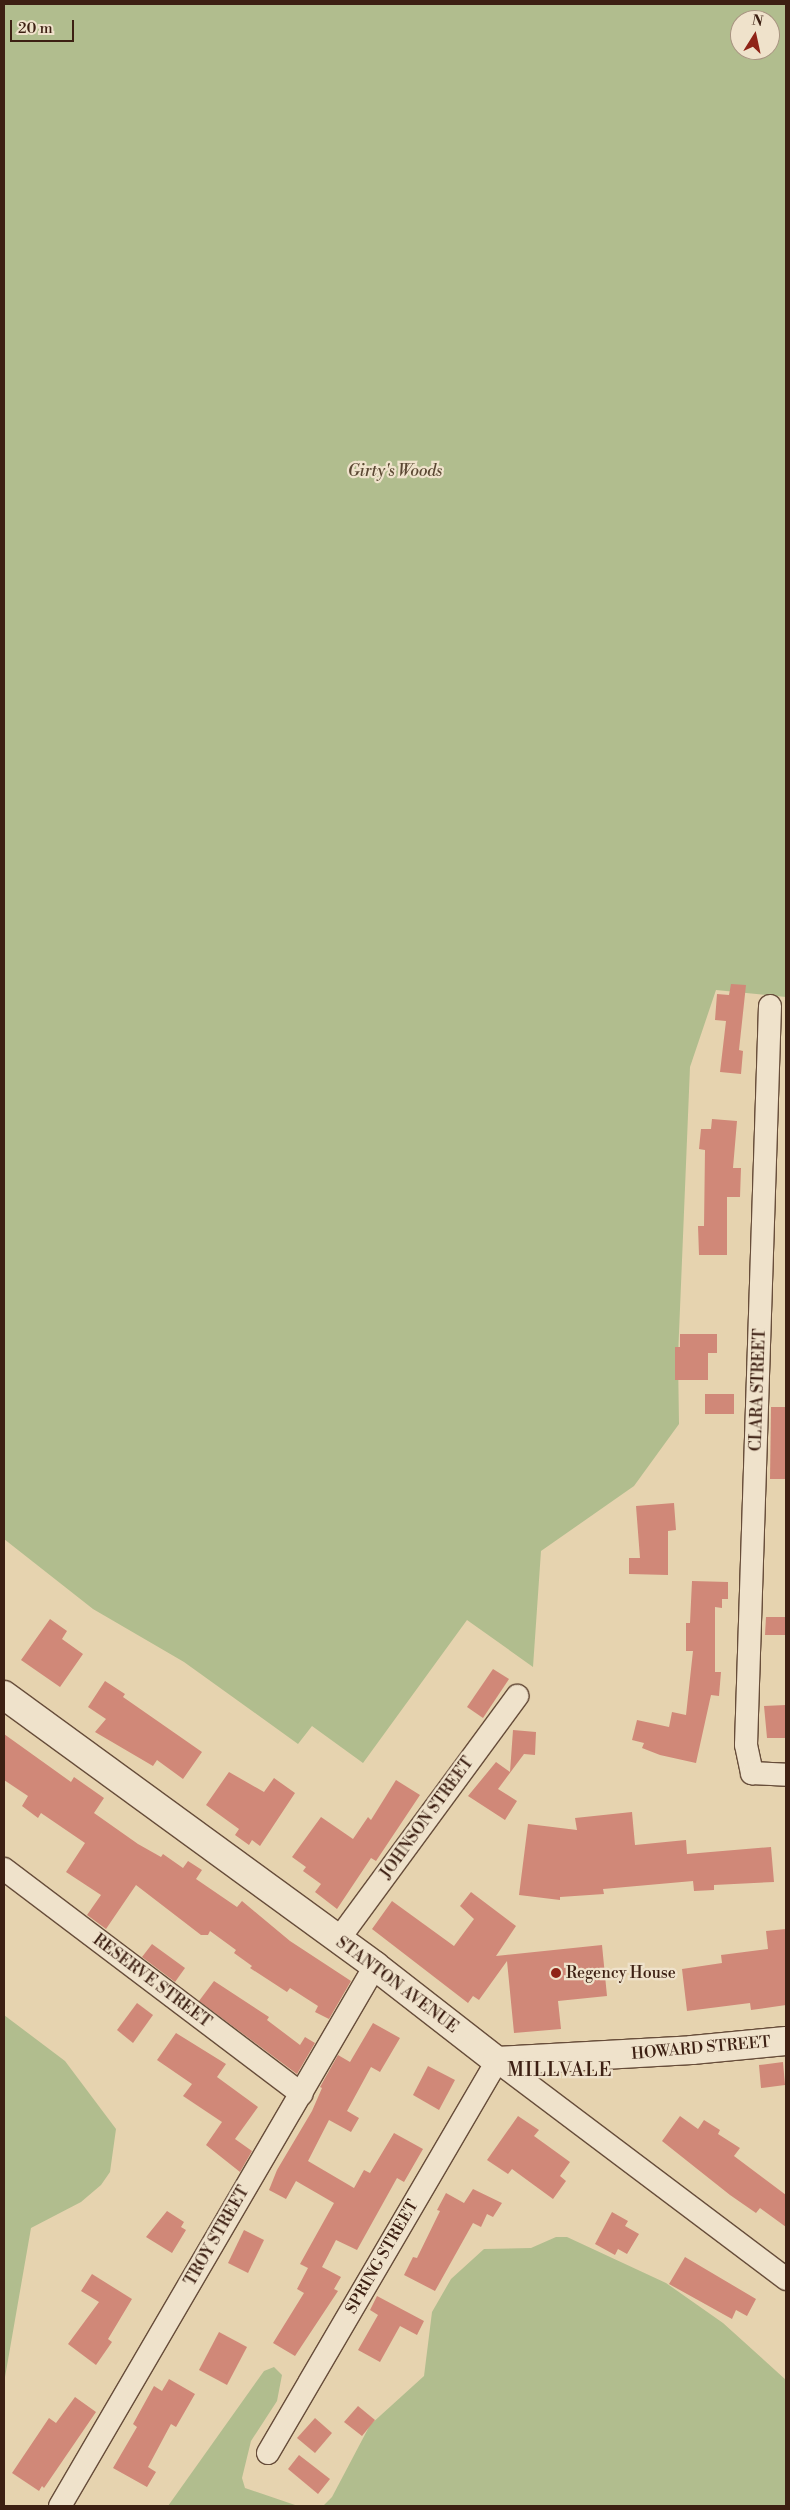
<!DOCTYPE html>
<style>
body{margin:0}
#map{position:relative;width:790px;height:2510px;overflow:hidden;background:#e6d3af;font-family:"Libre Bodoni",serif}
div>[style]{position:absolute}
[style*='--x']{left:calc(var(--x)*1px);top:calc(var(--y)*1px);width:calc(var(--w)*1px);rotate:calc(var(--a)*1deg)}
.green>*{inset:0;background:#b1bd8e}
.building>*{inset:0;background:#d08878}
.roads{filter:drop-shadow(1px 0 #674d3a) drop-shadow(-1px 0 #674d3a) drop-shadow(0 1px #674d3a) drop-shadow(0 -1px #674d3a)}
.minor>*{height:22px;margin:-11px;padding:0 11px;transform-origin:11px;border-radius:11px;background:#efe2cb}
.tertiary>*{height:28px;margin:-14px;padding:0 14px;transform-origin:14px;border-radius:14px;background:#efe2cb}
.dots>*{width:14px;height:14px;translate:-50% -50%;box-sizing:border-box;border:2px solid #efe2cb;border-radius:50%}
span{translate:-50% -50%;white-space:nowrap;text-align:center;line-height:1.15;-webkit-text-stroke:4.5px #efe2cb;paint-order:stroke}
.park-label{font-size:16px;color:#5a4732;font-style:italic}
.street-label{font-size:16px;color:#3d2013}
.poi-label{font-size:16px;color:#3d2013}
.left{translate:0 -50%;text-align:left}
.quarter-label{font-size:19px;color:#3d2013;letter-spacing:1px}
.frame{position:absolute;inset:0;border:5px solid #3d2013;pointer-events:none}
.north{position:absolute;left:730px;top:10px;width:50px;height:50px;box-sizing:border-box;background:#efe2cb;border:1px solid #a89481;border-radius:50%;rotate:10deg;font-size:14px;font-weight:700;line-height:20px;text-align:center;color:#3d2013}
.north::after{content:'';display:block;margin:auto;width:18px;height:22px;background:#8f2418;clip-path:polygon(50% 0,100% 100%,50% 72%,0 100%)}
.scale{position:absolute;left:10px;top:20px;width:64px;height:22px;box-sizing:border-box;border:2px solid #3d2013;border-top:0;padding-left:6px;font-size:15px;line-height:18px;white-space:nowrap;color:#3d2013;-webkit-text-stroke:4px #efe2cb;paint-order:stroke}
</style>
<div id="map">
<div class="green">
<div style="clip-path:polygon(evenodd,4px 4px,786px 4px,786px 997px,716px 990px,690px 1067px,678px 1357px,679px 1424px,634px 1486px,541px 1551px,533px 1667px,467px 1620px,363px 1763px,312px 1726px,298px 1744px,184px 1662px,93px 1609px,4px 1539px,4px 4px,740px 20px,770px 20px,770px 50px,740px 50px,740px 20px)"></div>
<div style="clip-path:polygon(4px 2015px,65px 2061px,116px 2129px,110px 2172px,101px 2185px,81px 2202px,31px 2228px,4px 2383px)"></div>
<div style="clip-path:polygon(556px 2237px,567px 2237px,666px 2283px,723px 2323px,786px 2380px,786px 2506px,323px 2506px,332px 2497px,370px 2425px,424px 2376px,432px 2312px,451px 2279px,484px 2249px,531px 2248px)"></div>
<div style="clip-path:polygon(274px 2367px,282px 2375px,277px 2401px,251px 2441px,242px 2478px,245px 2488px,298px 2506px,168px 2506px,264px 2371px)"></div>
</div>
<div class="building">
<div style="clip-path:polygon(731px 984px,746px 985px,739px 1050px,743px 1051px,741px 1074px,720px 1072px,726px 1021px,715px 1020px,717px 994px,729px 995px)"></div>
<div style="clip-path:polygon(712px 1119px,737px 1121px,733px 1168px,741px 1168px,740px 1197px,727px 1197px,727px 1255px,699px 1255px,698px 1226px,704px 1226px,705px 1150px,699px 1149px,701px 1129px,711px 1129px)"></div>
<div style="clip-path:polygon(680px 1334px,717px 1334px,717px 1353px,708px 1353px,708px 1380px,675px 1380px,675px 1347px,680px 1347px)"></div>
<div style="clip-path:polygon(705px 1394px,734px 1394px,734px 1414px,705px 1414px)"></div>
<div style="clip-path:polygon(771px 1407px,786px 1407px,786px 1479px,770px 1479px)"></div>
<div style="clip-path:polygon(674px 1503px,676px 1530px,668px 1531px,668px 1575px,629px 1574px,629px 1558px,640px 1558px,636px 1506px)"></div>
<div style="clip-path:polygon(692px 1581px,728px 1582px,728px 1599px,722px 1599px,722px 1608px,715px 1607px,715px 1672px,721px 1672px,719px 1696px,711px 1695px,696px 1763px,660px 1755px,642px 1748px,644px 1743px,632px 1740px,637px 1720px,669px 1727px,672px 1712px,686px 1715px,693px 1651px,686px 1651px,686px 1623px,690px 1623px)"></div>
<div style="clip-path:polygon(766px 1617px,786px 1617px,786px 1635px,765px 1635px)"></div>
<div style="clip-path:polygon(50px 1619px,67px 1631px,62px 1639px,83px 1654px,60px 1687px,21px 1660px)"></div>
<div style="clip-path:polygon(493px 1669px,509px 1679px,483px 1718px,467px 1707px)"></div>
<div style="clip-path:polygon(105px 1681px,125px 1694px,123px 1697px,202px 1752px,183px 1779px,157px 1760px,153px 1766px,95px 1732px,106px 1719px,88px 1707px)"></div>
<div style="clip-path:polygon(786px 1705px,786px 1738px,767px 1738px,764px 1706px)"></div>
<div style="clip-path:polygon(513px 1730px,536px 1732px,535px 1755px,524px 1754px,498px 1789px,517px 1801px,505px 1820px,468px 1796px,496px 1762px,510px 1772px)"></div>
<div style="clip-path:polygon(4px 1734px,71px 1782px,74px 1777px,104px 1798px,94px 1813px,138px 1844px,161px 1857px,163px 1854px,183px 1868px,188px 1861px,202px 1870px,196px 1879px,237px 1907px,242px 1901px,290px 1941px,351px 1981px,329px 2019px,315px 2012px,318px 2006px,290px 1988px,287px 1992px,250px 1968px,252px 1966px,234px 1953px,236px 1950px,210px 1931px,208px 1935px,201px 1935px,136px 1885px,106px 1929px,87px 1915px,101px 1895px,66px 1872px,85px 1843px,41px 1813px,38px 1818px,22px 1806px,28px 1796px,4px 1780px)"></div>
<div style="clip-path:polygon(229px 1772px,264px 1792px,274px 1778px,295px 1793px,260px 1846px,252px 1840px,249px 1845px,235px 1835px,239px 1829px,206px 1805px)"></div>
<div style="clip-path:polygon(396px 1780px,420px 1795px,376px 1861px,371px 1858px,337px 1909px,315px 1892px,321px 1884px,303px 1871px,306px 1867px,292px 1857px,321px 1817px,353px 1839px,368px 1817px,371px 1820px)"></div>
<div style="clip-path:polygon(632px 1812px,635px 1845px,686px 1840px,687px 1854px,771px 1847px,774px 1882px,714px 1885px,714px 1890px,694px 1891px,693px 1881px,603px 1889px,604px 1894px,560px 1897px,560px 1900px,519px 1895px,528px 1824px,577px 1830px,575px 1818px)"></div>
<div style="clip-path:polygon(471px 1892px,516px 1926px,496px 1956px,602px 1945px,607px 1996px,558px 2001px,561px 2029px,514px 2033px,507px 1961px,479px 2000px,473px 1996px,468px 2003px,372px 1929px,392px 1901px,454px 1946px,474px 1919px,460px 1906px)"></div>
<div style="clip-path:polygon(786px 1929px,786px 2005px,751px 2010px,750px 2003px,687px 2011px,682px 1969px,722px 1963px,721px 1955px,768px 1949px,766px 1931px)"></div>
<div style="clip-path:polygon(152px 1944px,185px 1968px,175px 1982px,142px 1957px)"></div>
<div style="clip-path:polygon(214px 1981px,269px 2017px,267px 2020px,300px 2045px,305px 2037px,315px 2043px,297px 2074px,199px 2001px)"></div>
<div style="clip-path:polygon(137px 2003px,153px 2015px,133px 2043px,117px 2030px)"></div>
<div style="clip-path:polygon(373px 2023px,400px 2038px,380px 2072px,371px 2067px,347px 2111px,359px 2118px,351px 2132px,329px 2120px,308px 2161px,354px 2188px,364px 2170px,370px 2173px,394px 2133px,423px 2149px,404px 2182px,397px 2178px,357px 2250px,336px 2240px,322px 2267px,341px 2277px,334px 2289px,338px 2291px,295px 2356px,273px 2343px,304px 2293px,297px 2289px,308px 2268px,300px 2264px,334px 2203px,296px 2181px,286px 2199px,269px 2190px,277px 2170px,312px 2111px,322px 2088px,320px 2087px,338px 2055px,350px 2062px)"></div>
<div style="clip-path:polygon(176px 2033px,226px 2064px,217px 2077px,258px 2107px,235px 2139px,252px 2151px,240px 2172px,206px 2145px,222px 2122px,183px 2096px,192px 2084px,157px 2060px)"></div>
<div style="clip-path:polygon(783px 2062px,785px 2085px,761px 2088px,759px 2065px)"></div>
<div style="clip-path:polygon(428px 2066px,455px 2080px,439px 2110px,413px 2095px)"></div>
<div style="clip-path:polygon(518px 2116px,539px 2130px,534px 2136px,570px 2162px,560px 2176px,566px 2181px,553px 2199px,512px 2169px,508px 2174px,487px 2160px)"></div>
<div style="clip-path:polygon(680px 2116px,698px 2129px,704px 2120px,720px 2130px,718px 2134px,740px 2148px,734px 2156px,786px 2195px,786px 2227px,760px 2208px,756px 2213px,730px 2195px,662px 2141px)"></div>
<div style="clip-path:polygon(473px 2189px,502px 2203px,493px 2217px,487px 2214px,481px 2227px,473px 2223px,435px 2291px,404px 2275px,413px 2257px,417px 2258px,440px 2211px,437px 2210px,446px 2193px,464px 2203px)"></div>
<div style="clip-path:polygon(167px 2211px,184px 2222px,181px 2227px,186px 2230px,172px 2253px,146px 2237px)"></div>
<div style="clip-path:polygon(612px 2212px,628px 2221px,625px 2226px,639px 2234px,627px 2254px,618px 2249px,615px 2255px,595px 2244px)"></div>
<div style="clip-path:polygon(244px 2230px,264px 2240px,248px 2273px,228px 2263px)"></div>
<div style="clip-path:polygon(685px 2257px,756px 2299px,747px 2316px,736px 2310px,732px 2319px,669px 2284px)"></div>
<div style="clip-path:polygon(92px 2274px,132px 2299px,108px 2339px,112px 2342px,96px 2365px,68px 2344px,99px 2302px,81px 2291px)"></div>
<div style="clip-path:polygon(377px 2296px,424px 2321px,417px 2335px,400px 2326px,380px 2362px,358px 2350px,378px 2315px,370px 2310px)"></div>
<div style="clip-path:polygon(219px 2332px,247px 2347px,227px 2385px,199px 2370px)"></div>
<div style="clip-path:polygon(169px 2379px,195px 2394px,176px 2427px,171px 2424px,148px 2467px,156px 2472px,147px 2487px,113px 2468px,137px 2427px,133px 2424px,154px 2386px,162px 2391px)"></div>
<div style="clip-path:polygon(75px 2397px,96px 2412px,44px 2488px,42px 2486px,39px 2491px,12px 2473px,49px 2418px,56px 2423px)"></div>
<div style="clip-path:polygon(358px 2406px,375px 2420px,362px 2436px,344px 2422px)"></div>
<div style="clip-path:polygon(315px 2418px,332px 2433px,315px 2453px,297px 2438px)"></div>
<div style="clip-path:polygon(299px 2455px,330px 2479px,318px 2494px,288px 2469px)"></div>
</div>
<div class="roads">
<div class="minor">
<div style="--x:770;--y:1006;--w:739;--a:91.86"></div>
<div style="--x:746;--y:1745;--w:29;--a:78"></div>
<div style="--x:752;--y:1773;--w:34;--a:3"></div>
<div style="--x:4;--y:1869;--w:373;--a:37.1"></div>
<div style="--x:338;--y:1940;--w:303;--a:-53.7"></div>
<div style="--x:268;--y:2453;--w:454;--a:-59.7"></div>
<div style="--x:497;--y:2061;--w:362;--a:37"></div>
<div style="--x:60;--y:2506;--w:625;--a:-59.74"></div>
</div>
<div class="tertiary">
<div style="--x:4;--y:1695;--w:459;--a:36.1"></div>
<div style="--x:375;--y:1966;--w:155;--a:37.9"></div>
<div style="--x:497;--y:2061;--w:195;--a:-3.2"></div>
<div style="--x:692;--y:2050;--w:94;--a:-5.5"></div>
</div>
</div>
<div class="dots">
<div style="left:556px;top:1973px;background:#8f2418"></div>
</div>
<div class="park-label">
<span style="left:395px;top:471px">Girty's Woods</span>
</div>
<div class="street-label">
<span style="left:758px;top:1390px;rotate:-88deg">CLARA STREET</span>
<span style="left:427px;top:1818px;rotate:-54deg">JOHNSON STREET</span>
<span style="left:152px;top:1981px;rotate:37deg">RESERVE STREET</span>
<span style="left:397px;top:1985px;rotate:37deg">STANTON AVENUE</span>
<span style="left:701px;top:2048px;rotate:-5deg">HOWARD STREET</span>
<span style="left:217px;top:2236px;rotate:-60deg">TROY STREET</span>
<span style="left:382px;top:2257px;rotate:-60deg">SPRING STREET</span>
</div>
<div class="poi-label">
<span class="left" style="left:566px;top:1973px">Regency House</span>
</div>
<div class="quarter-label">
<span style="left:560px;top:2071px">MILLVALE</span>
</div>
<div class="frame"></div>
<div class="north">N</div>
<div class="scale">20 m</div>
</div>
